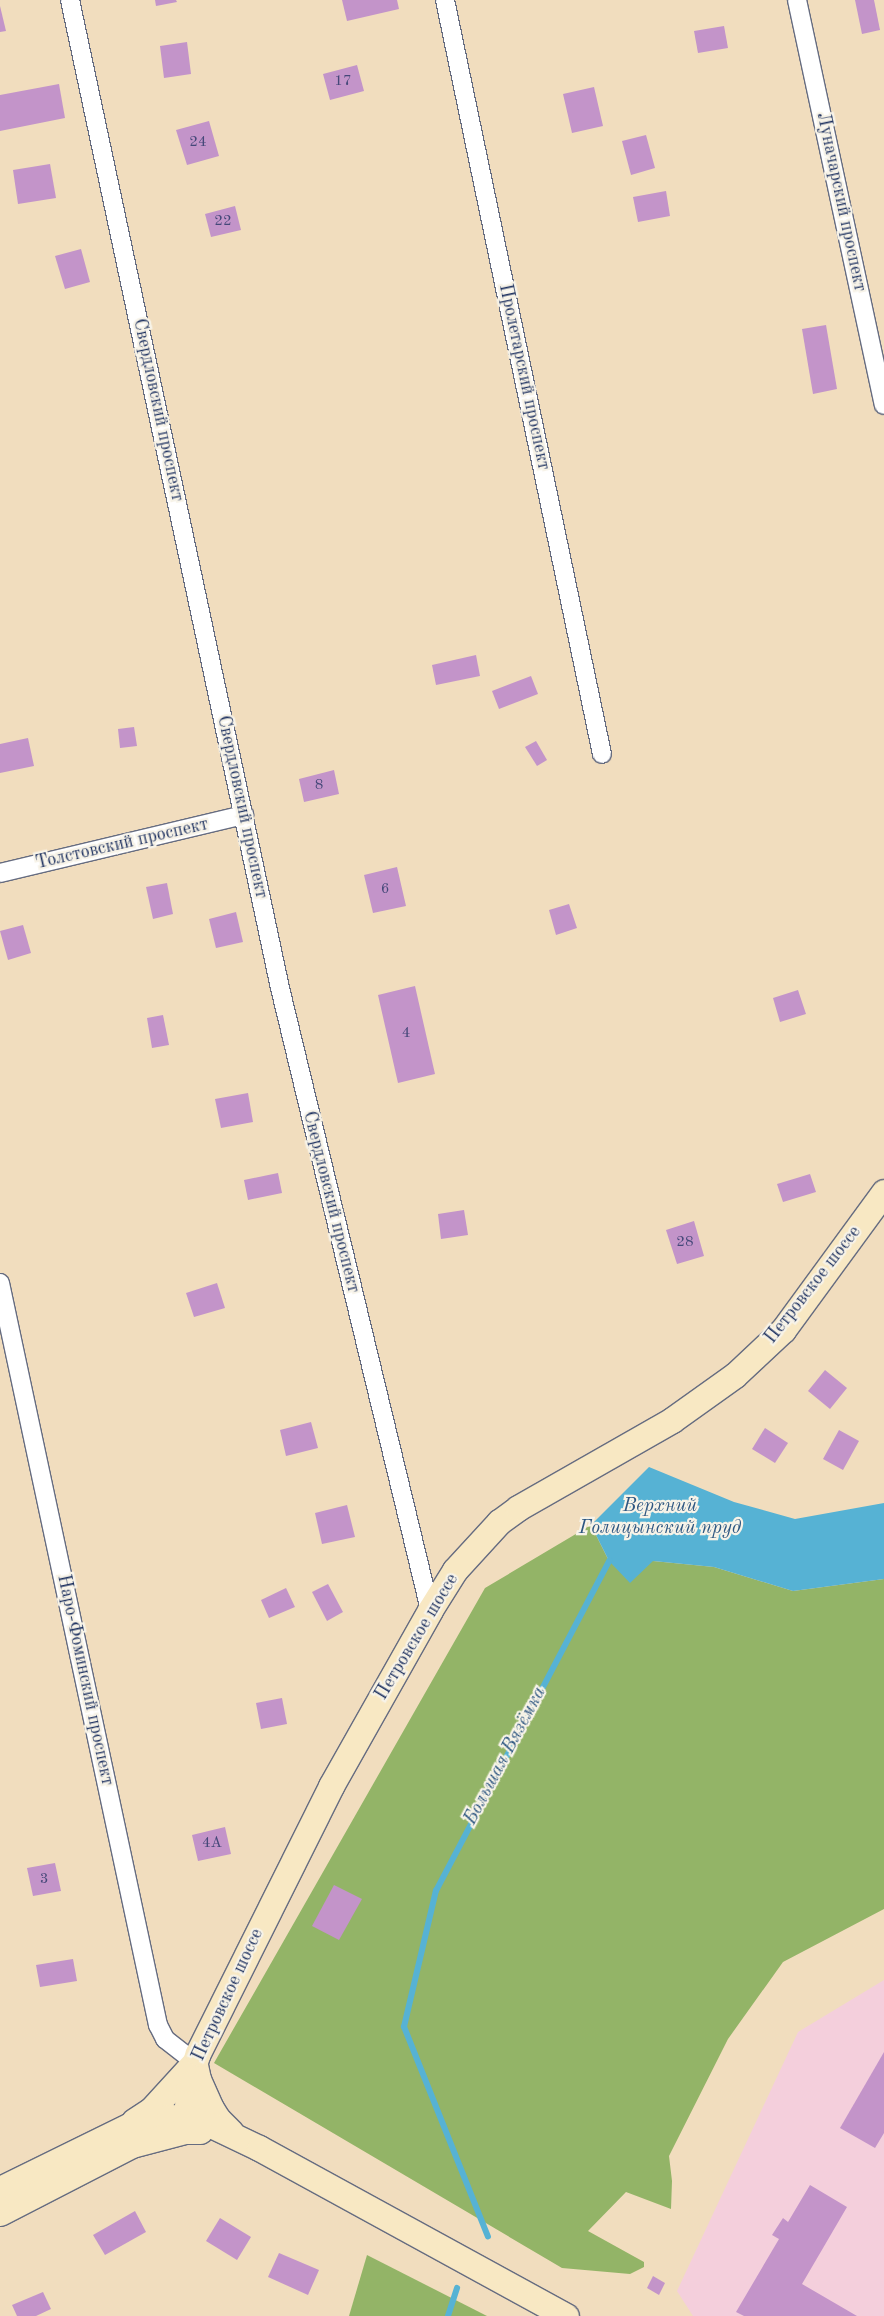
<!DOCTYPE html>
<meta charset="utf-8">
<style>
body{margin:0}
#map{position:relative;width:884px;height:2316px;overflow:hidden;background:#f1ddbe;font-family:"Old Standard TT",serif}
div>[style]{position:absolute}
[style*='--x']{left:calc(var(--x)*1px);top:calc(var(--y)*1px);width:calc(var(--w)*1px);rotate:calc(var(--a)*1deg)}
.built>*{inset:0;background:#f4cfdc}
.forest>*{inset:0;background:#93b467}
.water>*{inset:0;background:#56b2d4}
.stream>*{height:5.5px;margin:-2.75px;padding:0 2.75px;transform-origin:2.75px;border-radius:2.75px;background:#56b2d4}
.building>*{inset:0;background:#c394c9}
.roads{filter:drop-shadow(1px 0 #666c80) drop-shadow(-1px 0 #666c80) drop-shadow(0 1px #666c80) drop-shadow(0 -1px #666c80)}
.street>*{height:18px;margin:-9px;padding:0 9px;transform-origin:9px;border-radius:9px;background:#fff}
.secondary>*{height:25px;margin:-12.5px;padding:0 12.5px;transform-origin:12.5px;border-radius:12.5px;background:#f8e8c3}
span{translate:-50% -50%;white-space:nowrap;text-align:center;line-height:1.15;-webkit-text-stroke:4.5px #f7f3e8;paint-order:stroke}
.number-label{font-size:15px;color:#454879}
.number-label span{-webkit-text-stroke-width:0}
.street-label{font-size:18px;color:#1b2f5e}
.water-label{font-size:19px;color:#2d5681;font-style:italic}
</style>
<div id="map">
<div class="built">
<div style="clip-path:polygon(884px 1980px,884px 2316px,693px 2316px,677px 2291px,798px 2032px)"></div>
</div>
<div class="forest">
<div style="clip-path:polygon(591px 1525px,609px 1561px,653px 1561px,714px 1567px,793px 1591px,884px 1579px,884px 1909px,783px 1962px,728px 2039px,669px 2156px,672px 2181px,671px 2209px,626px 2192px,588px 2231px,644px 2262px,644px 2267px,630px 2274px,562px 2268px,214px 2063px,485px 1588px)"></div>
<div style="clip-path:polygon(367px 2255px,487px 2316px,349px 2316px)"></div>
</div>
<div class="water">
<div style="clip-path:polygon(649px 1467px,734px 1502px,795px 1519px,884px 1503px,884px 1579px,793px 1591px,714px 1567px,653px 1561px,630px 1583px,609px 1561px,591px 1525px)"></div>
</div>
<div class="stream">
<div style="--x:488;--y:2237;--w:226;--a:-111.8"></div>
<div style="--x:404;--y:2027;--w:140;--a:-76.8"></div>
<div style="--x:436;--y:1891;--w:373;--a:-62.3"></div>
<div style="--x:448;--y:2316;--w:29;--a:-72"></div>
</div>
<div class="building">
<div style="clip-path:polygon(155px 0,176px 0,177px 2px,156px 6px)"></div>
<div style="clip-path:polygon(342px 0,397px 0,399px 9px,347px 21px)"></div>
<div style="clip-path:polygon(855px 0,874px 0,880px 30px,862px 34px)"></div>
<div style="clip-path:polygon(0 6px,6px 31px,0 32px)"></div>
<div style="clip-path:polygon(724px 26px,728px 48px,698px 53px,694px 31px)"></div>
<div style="clip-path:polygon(187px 42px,191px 74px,164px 78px,160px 46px)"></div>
<div style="clip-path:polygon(357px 65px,364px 91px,330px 100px,323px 74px)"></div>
<div style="clip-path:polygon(59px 84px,65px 118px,0 131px,0 95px)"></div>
<div style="clip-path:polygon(594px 87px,603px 126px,572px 133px,563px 94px)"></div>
<div style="clip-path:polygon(209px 121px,219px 156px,187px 165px,176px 130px)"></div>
<div style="clip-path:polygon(646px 135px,655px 168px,631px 175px,622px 141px)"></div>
<div style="clip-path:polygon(50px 164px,56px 198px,18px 204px,13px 170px)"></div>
<div style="clip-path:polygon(666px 191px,670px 216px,638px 222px,633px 197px)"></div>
<div style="clip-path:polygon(235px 206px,241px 230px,211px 237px,205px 214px)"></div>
<div style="clip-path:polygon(81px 249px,90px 282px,65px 289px,55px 256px)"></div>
<div style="clip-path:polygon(826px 325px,837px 389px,813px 394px,802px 329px)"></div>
<div style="clip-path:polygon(476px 655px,480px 676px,436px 685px,432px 665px)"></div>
<div style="clip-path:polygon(531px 676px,538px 694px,499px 709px,492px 691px)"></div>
<div style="clip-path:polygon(134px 727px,137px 746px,120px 748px,118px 729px)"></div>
<div style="clip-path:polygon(28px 738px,34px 766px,0 773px,0 744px)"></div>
<div style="clip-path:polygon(536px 741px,547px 760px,537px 766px,525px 747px)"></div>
<div style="clip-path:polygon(334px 770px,339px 794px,304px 802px,299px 779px)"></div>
<div style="clip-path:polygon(397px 867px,406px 906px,373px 913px,364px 875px)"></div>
<div style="clip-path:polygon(167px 883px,173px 914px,153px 919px,146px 887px)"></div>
<div style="clip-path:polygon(569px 904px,577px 928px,556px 935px,549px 910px)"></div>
<div style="clip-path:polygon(236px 912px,243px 942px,216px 948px,209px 919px)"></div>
<div style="clip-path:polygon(23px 925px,31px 953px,8px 960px,0 931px)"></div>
<div style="clip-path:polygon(415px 986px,435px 1074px,398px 1083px,378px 995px)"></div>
<div style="clip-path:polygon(798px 990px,806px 1014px,780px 1022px,773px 998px)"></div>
<div style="clip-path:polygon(163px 1015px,169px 1045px,152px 1048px,147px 1018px)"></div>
<div style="clip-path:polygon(248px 1093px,253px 1122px,221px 1128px,215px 1099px)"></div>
<div style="clip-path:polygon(278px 1173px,282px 1193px,248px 1200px,244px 1180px)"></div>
<div style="clip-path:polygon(810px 1174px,816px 1192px,783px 1202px,777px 1184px)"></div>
<div style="clip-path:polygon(464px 1210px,468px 1235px,441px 1239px,438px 1214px)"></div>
<div style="clip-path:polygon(694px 1221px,704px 1256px,677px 1264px,666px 1230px)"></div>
<div style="clip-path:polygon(217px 1283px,225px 1308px,194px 1317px,186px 1293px)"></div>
<div style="clip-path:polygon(825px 1370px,847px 1388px,830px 1409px,808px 1391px)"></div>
<div style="clip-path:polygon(311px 1422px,318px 1448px,286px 1456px,280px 1430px)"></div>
<div style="clip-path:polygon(765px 1428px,788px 1443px,775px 1463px,752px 1449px)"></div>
<div style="clip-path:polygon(839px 1430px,859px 1441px,843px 1470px,823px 1459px)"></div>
<div style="clip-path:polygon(347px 1505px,355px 1537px,322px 1544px,315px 1513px)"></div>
<div style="clip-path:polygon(328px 1584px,343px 1612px,327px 1621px,312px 1592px)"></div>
<div style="clip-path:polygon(286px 1588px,295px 1607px,269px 1618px,261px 1600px)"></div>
<div style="clip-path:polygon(282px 1698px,287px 1724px,261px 1729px,256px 1703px)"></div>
<div style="clip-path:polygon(225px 1827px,231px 1854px,198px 1861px,192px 1835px)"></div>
<div style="clip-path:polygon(55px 1863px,61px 1891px,33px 1896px,27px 1868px)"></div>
<div style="clip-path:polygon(334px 1885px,362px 1899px,339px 1940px,312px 1926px)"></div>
<div style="clip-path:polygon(73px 1959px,77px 1981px,40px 1987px,36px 1965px)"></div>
<div style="clip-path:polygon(884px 2052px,884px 2133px,875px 2148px,840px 2128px)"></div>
<div style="clip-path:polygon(810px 2185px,847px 2207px,802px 2284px,857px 2316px,744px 2316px,736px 2312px,779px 2239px,772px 2235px,783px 2218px,788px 2222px)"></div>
<div style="clip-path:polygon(135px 2211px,146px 2232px,105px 2255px,93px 2235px)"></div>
<div style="clip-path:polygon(220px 2218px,251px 2237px,237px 2260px,206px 2241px)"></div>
<div style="clip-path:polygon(279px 2253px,319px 2270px,308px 2295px,268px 2277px)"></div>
<div style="clip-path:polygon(653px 2276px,665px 2283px,659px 2295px,647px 2288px)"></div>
<div style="clip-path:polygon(43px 2292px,51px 2309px,36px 2316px,17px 2316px,12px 2305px)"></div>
</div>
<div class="roads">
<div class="street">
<div style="--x:70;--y:0;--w:1010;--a:78"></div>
<div style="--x:280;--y:988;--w:640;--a:76.44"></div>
<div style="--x:445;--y:0;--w:770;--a:78.24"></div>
<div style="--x:797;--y:0;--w:414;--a:77.9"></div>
<div style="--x:0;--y:873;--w:251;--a:-13.4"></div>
<div style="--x:0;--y:1283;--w:759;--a:77.98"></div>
<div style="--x:158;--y:2025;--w:16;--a:63"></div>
<div style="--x:165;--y:2039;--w:37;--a:38"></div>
</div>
<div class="secondary">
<div style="--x:195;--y:2065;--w:14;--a:78"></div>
<div style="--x:198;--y:2079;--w:32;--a:66"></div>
<div style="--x:211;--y:2108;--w:13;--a:58"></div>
<div style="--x:218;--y:2119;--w:18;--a:45"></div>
<div style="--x:134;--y:2121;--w:20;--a:-33"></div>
<div style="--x:151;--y:2110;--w:62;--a:-47.6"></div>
<div style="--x:185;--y:2131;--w:51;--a:-85.5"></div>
<div style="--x:189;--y:2080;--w:28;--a:-72"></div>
<div style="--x:198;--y:2053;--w:298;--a:-63.5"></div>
<div style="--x:331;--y:1786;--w:202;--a:-60.6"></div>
<div style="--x:430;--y:1610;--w:47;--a:-58"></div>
<div style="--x:455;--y:1570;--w:65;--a:-47.5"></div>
<div style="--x:499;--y:1522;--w:24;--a:-36"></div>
<div style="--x:518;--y:1508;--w:177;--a:-29.7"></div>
<div style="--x:672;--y:1420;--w:77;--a:-35.5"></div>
<div style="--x:735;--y:1375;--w:66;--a:-43.2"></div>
<div style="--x:783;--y:1330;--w:171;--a:-53.8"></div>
<div style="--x:0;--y:2189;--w:147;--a:-26.2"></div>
<div style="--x:132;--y:2124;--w:38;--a:-11"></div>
<div style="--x:169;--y:2117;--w:18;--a:3"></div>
<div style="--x:187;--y:2118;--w:27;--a:17"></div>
<div style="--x:213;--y:2126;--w:51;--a:25.6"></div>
<div style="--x:259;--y:2148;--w:350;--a:28.7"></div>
<div style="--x:0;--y:2213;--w:148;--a:-27.3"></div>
<div style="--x:132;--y:2145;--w:55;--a:-14.8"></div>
<div style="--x:185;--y:2131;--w:15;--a:0"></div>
</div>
</div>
<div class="number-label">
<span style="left:343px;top:82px">17</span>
<span style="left:198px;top:143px">24</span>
<span style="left:223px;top:222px">22</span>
<span style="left:319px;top:786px">8</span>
<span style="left:385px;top:890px">6</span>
<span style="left:406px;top:1034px">4</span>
<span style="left:685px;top:1243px">28</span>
<span style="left:212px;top:1844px">4А</span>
<span style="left:44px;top:1880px">3</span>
</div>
<div class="street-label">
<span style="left:841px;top:202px;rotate:78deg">Луначарский проспект</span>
<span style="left:524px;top:377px;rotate:78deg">Пролетарский проспект</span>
<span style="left:158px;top:410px;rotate:78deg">Свердловский проспект</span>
<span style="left:242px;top:807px;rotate:78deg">Свердловский проспект</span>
<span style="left:122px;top:844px;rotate:-13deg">Толстовский проспект</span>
<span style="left:331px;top:1202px;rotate:76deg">Свердловский проспект</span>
<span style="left:813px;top:1285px;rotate:-52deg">Петровское шоссе</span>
<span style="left:417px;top:1637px;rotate:-59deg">Петровское шоссе</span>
<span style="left:85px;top:1680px;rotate:78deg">Наро-Фоминский проспект</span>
<span style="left:228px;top:1995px;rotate:-65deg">Петровское шоссе</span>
</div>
<div class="water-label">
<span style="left:660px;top:1518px">Верхний<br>Голицынский пруд</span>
<span style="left:506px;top:1756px;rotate:-62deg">Большая Вязёмка</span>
</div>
</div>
